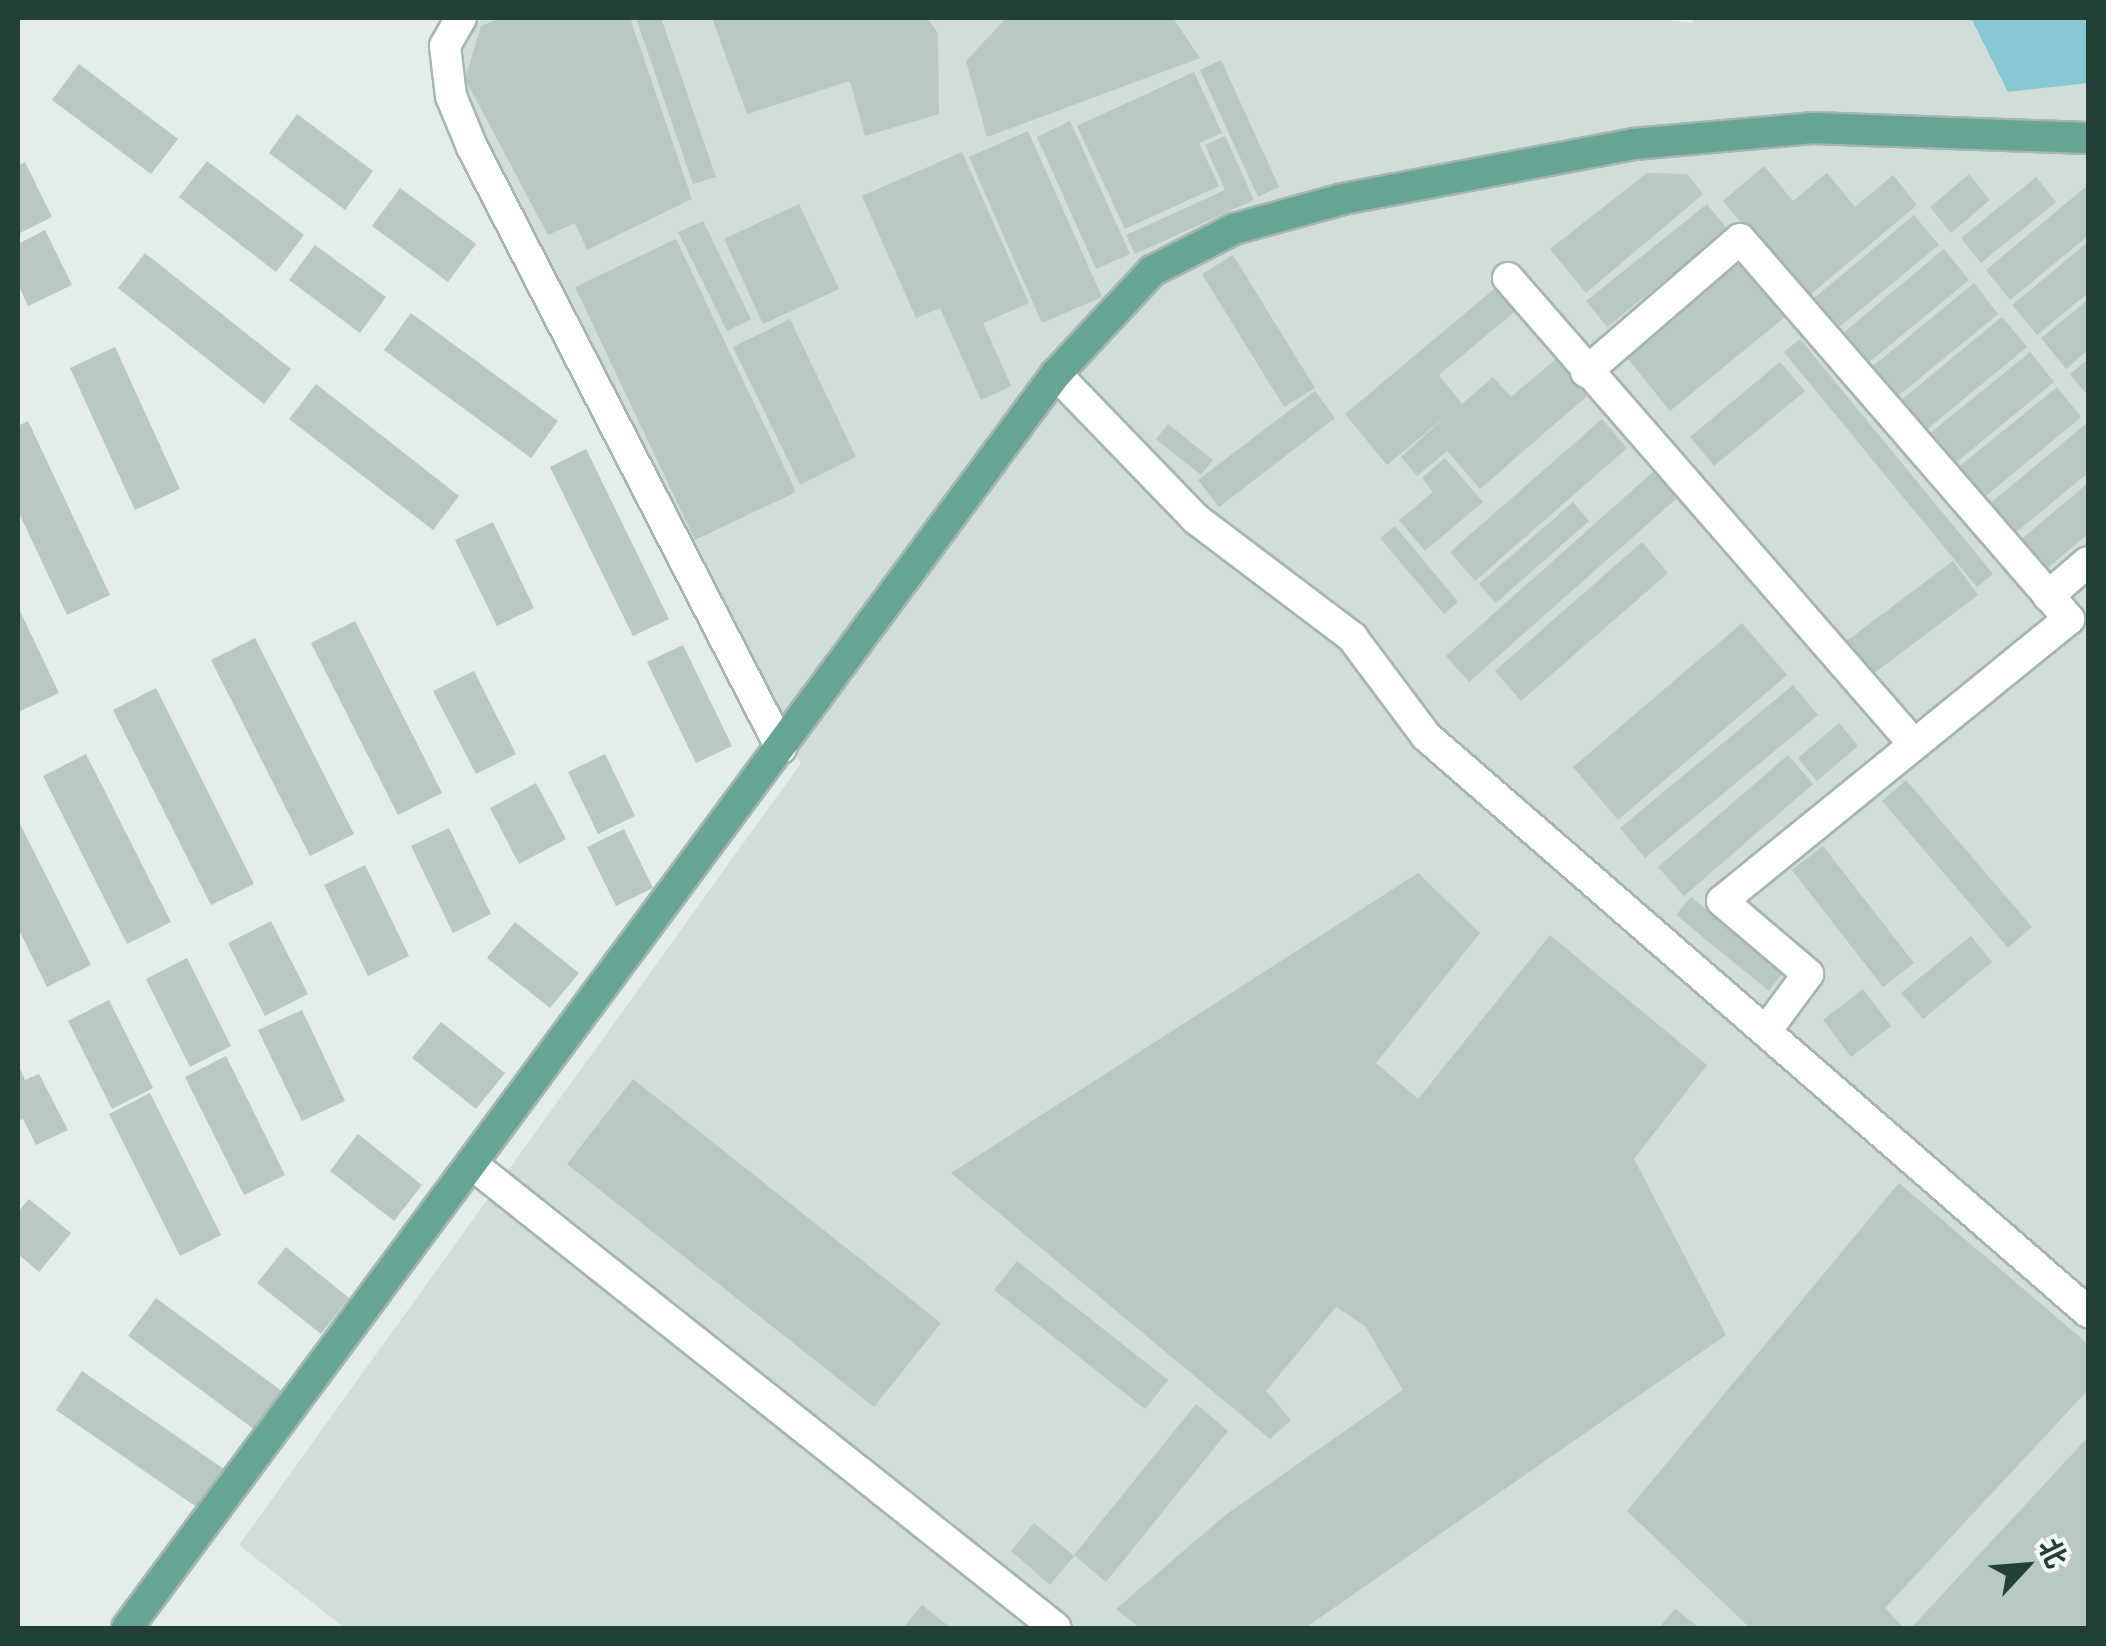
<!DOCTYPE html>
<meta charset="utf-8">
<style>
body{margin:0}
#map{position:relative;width:2106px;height:1646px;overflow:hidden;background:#e3ede9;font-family:Montserrat,"Noto Sans SC",sans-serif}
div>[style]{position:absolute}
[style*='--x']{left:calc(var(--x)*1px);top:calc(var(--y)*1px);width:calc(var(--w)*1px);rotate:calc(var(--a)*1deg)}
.built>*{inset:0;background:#d1ddd8}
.water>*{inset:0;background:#89c6d3}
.building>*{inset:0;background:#b8c8c2}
.roads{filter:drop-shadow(2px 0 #a5b5b0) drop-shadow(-2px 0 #a5b5b0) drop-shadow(0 2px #a5b5b0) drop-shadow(0 -2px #a5b5b0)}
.minor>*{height:30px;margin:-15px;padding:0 15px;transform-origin:15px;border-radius:15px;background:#fff}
.major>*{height:30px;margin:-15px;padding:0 15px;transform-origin:15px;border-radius:15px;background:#66a495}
span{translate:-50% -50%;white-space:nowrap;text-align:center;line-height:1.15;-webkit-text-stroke:8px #f3f9f6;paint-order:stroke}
.frame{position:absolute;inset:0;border:20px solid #223f38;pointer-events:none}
.north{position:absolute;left:1976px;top:1516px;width:100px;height:100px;-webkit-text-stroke:8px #f3f9f6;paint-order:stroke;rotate:64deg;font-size:28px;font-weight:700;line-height:40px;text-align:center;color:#223f38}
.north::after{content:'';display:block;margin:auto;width:35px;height:45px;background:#223f38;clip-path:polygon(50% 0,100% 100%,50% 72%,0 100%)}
</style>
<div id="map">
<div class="built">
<div style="clip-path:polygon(481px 18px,1653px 18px,1692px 23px,1694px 18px,1971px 18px,2008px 91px,2088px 83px,2088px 1628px,345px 1628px,239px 1545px,801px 763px,460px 91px,458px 35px)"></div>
</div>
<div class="water">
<div style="clip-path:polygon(1971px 18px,2088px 18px,2088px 83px,2008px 92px)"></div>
</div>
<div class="building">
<div style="clip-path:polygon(501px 18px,630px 18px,692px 199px,587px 250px,575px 223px,548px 235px,465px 79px,481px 26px)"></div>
<div style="clip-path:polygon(636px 18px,661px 18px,716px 177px,693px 184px)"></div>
<div style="clip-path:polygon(712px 18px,927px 18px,938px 33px,939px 114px,865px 136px,850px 81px,747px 114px)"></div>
<div style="clip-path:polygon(1006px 18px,1173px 18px,1200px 58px,987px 137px,966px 61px)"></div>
<div style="clip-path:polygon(1221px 60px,1279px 187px,1258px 197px,1200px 70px)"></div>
<div style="clip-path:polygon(79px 64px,178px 139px,151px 174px,52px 100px)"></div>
<div style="clip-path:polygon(1194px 72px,1222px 133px,1199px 143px,1219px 186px,1125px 229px,1077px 126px)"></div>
<div style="clip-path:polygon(297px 114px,373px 171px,345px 210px,269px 153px)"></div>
<div style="clip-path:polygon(1070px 121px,1130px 254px,1096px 269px,1037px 137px)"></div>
<div style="clip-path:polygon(1028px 131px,1102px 297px,1042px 323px,969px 157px)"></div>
<div style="clip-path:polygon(1225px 136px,1254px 200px,1135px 254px,1126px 235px,1225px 190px,1205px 145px)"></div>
<div style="clip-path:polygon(962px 152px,1029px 303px,983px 323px,1011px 386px,981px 400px,940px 308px,916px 318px,862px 196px)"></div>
<div style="clip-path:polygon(207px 161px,304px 235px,276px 272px,179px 197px)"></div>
<div style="clip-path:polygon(25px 162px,52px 217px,18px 234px,18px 166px)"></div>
<div style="clip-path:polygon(1764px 166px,1793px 201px,1827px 173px,1855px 207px,1893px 175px,1917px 205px,1805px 299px,1723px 201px)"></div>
<div style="clip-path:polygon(1647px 173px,1687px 174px,1703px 194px,1586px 293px,1550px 249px)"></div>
<div style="clip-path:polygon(1969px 174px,1990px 200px,1951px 233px,1930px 207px)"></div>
<div style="clip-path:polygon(2036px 177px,2056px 202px,1981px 263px,1961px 238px)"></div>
<div style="clip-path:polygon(2088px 185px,2088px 236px,2010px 300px,1986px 270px)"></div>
<div style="clip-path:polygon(400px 188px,476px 244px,448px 282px,372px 226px)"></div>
<div style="clip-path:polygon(799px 204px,839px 289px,763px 324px,724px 239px)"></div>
<div style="clip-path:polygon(1707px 204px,1728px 230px,1607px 327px,1586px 301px)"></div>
<div style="clip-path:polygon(1914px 215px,1939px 245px,1832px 333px,1808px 303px)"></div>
<div style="clip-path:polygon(703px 221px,751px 319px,727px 331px,678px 232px)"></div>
<div style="clip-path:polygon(45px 230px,72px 285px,28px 306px,18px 284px,18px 244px)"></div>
<div style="clip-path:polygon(676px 239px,796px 492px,695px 540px,575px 287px)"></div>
<div style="clip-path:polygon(2088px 242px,2088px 293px,2037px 335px,2012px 305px)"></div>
<div style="clip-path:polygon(315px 245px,386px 297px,360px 333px,289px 280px)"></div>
<div style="clip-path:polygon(1944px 249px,1969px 280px,1862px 368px,1837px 338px)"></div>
<div style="clip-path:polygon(145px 253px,291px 369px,264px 404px,118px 288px)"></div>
<div style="clip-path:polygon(1233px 255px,1315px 388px,1284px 407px,1202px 274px)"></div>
<div style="clip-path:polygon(1740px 259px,1786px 316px,1670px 411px,1624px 354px)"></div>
<div style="clip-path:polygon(1974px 283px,1998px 314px,1892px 401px,1867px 371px)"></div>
<div style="clip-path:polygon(1499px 285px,1519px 308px,1439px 375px,1462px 404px,1493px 377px,1511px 397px,1556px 359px,1587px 396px,1480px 489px,1447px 451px,1417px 476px,1401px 457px,1447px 415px,1387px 465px,1345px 414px)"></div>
<div style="clip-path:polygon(2088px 300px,2088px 350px,2066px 369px,2041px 338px)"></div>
<div style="clip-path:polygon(411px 313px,558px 421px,531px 458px,384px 350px)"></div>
<div style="clip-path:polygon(2002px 317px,2027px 347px,1920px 435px,1895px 405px)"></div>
<div style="clip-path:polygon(790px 319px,856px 457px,800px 485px,733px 347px)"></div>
<div style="clip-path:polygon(1800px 339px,1993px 574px,1977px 587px,1784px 352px)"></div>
<div style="clip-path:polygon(115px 347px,180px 489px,135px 510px,70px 368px)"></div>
<div style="clip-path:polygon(2030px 352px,2054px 382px,1947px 470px,1923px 439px)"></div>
<div style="clip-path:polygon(2088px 359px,2088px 396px,2070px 374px)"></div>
<div style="clip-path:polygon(1780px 362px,1805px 391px,1714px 466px,1690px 437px)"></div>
<div style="clip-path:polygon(316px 384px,459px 496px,433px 530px,289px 419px)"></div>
<div style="clip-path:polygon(2057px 387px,2081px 417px,1975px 505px,1950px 474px)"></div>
<div style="clip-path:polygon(1315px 391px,1335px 418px,1219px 507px,1198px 480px)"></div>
<div style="clip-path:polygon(1602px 419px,1627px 448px,1475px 581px,1450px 552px)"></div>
<div style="clip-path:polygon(28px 421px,110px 595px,67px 615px,18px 511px,18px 426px)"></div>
<div style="clip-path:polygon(2088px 422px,2088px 473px,2007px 540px,1982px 510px)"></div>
<div style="clip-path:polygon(1168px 424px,1213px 460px,1201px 475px,1156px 439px)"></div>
<div style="clip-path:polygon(586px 449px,669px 619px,633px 636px,550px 467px)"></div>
<div style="clip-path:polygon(1445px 458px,1483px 502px,1425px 551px,1399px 520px,1433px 492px,1422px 478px)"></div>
<div style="clip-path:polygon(1654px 471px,1677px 498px,1469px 682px,1446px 656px)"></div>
<div style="clip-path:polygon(2088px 483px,2088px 534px,2043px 572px,2018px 542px)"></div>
<div style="clip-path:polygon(1573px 502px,1589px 521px,1496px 603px,1479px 584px)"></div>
<div style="clip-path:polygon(493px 522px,534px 608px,497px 626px,455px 540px)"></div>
<div style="clip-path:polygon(1395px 526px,1458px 602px,1444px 614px,1380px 538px)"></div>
<div style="clip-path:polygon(1642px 542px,1668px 573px,1521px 701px,1495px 671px)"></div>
<div style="clip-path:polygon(1953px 561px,1978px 595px,1865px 680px,1840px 646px)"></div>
<div style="clip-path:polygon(18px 607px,59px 693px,18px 712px)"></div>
<div style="clip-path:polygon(355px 621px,442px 793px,398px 815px,311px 643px)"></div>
<div style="clip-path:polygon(1742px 623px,1787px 675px,1618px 820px,1573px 767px)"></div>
<div style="clip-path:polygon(255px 638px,354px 834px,310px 856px,211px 660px)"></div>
<div style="clip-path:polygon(683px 645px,732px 746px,696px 763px,647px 662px)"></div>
<div style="clip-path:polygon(474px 671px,516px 754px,476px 774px,433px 691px)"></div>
<div style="clip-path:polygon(1793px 685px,1818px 715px,1645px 858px,1620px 828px)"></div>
<div style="clip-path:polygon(156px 688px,254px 884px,211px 905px,113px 710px)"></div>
<div style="clip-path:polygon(1839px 723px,1858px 746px,1817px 781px,1798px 758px)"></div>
<div style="clip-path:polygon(86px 754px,171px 922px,127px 944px,43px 776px)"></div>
<div style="clip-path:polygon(605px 754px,635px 816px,598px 834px,568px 772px)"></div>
<div style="clip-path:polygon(1788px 755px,1813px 784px,1684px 896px,1658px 867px)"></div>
<div style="clip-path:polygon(1906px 780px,2032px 927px,2008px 948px,1882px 801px)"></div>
<div style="clip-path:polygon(536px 783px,566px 839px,519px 864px,490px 808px)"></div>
<div style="clip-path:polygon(18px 820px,91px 965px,47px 987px,18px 928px)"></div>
<div style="clip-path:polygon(449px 828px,491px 914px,453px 933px,411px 846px)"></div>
<div style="clip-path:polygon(624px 829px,653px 888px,616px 906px,587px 847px)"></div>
<div style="clip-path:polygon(1823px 846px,1914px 963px,1883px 987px,1792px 870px)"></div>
<div style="clip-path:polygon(365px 865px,409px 956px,368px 976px,324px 885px)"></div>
<div style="clip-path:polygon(1418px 873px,1480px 933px,1376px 1063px,1418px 1099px,1550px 935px,1707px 1065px,1634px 1159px,1726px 1335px,1305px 1628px,1140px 1628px,1116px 1609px,1224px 1516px,1403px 1390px,1365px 1326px,1336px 1307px,1266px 1391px,1291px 1420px,1270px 1439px,951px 1173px)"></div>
<div style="clip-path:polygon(1691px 897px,1783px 973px,1769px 991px,1676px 915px)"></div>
<div style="clip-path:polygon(271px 921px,308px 994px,265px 1016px,228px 943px)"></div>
<div style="clip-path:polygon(515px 922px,579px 973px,550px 1008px,487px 958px)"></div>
<div style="clip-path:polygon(1971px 936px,1992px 962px,1923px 1019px,1901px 993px)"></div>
<div style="clip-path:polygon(187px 958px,231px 1046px,190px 1067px,146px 979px)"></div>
<div style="clip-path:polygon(1863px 989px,1891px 1026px,1851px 1057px,1823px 1020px)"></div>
<div style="clip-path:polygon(109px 1000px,153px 1088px,112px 1109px,68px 1021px)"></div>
<div style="clip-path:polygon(302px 1010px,345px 1101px,302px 1121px,258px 1030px)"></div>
<div style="clip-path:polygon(441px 1022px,505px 1073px,476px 1109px,412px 1058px)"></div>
<div style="clip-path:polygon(226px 1056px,285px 1175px,244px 1195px,185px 1077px)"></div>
<div style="clip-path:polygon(18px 1064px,25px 1080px,39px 1074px,68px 1130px,36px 1145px,23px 1119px,18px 1121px)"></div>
<div style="clip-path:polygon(633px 1079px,941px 1323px,874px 1407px,567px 1164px)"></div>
<div style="clip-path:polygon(150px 1093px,221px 1235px,180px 1256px,109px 1114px)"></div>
<div style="clip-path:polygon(358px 1134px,422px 1185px,394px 1221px,330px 1171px)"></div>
<div style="clip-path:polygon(1899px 1183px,2088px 1344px,2088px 1390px,1885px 1608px,1904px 1628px,1750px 1628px,1627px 1511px)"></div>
<div style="clip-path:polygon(29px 1199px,71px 1233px,39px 1272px,18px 1254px,18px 1212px)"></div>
<div style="clip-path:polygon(286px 1247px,349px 1298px,321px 1334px,257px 1283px)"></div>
<div style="clip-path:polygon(1017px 1261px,1168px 1380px,1145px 1409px,994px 1290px)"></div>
<div style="clip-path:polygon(156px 1298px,283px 1392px,255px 1430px,128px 1336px)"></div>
<div style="clip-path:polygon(82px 1371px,224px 1469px,198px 1508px,56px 1410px)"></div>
<div style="clip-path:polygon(1196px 1404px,1228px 1431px,1106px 1582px,1074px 1555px)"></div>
<div style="clip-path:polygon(2088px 1437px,2088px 1628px,1911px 1628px)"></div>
<div style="clip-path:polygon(1034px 1523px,1074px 1556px,1050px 1585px,1011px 1551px)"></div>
<div style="clip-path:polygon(922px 1605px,951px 1628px,903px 1628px)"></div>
<div style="clip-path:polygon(1675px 1609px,1700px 1628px,1659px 1628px)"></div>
</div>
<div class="roads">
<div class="minor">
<div style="--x:461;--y:18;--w:32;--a:120"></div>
<div style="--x:445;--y:46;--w:50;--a:83.2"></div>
<div style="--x:451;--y:96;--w:55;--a:67.6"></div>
<div style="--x:472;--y:147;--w:676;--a:62.79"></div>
<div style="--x:1508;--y:278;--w:617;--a:48.95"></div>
<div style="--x:1586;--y:372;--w:203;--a:-40.8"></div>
<div style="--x:1740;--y:239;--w:503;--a:49.11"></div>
<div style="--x:2069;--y:619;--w:447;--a:140.9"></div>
<div style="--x:1722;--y:901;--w:113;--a:40.3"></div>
<div style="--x:1808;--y:974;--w:71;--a:126.4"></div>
<div style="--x:1056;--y:374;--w:202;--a:46"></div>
<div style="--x:1196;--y:519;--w:196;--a:37.1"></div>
<div style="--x:1352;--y:637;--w:124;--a:53.2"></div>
<div style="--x:1426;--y:736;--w:878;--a:41.03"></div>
<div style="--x:2048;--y:596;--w:52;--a:-40.4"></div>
<div style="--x:473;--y:1165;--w:744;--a:38.46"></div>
</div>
<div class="major">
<div style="--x:127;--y:1628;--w:1561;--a:-53.47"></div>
<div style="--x:1056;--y:374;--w:141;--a:-47"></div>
<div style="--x:1152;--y:271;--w:92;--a:-27.1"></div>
<div style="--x:1234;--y:229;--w:113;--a:-15.4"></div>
<div style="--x:1343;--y:199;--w:296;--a:-10.7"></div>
<div style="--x:1634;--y:144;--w:179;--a:-5.1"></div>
<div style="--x:1812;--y:128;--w:276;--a:2.1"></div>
</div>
</div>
<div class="frame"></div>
<div class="north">北</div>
</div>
